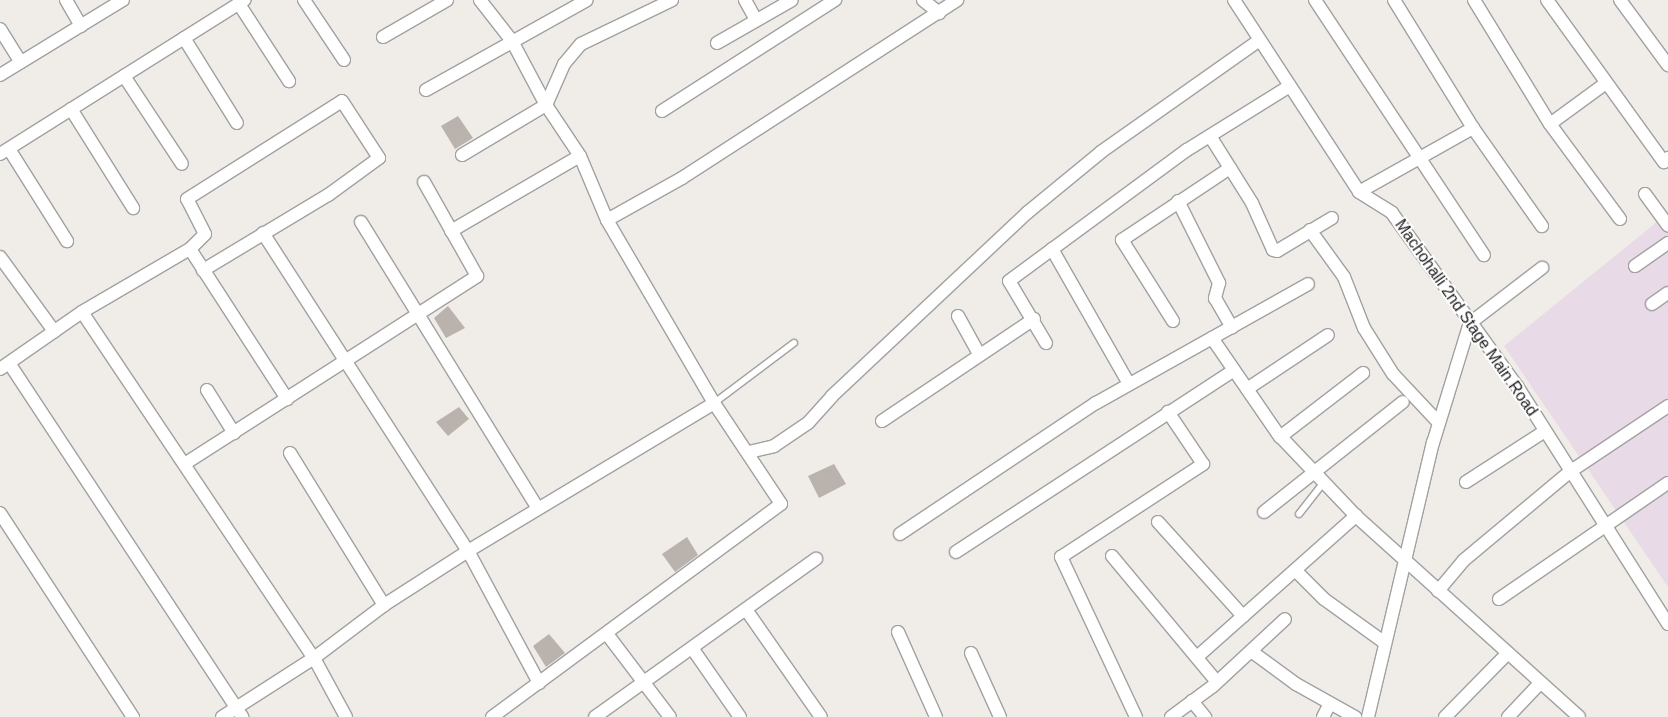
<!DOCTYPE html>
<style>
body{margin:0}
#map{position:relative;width:1668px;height:717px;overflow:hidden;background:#f0ede8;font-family:Arial,sans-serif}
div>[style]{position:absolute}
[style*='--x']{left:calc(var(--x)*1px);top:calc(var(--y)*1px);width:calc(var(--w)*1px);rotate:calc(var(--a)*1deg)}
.industrial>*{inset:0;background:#e8dae6}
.building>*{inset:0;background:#b9b2ad}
.roads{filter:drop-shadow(1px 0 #a1a1a1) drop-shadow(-1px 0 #a1a1a1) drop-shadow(0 1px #a1a1a1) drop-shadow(0 -1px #a1a1a1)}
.lane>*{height:6px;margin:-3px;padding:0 3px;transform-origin:3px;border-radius:3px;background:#fff}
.street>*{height:12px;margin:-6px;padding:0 6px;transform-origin:6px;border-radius:6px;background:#fff}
span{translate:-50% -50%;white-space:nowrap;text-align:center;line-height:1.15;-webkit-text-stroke:4px #fff;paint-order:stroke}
.street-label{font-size:16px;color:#202020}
</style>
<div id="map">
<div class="industrial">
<div style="clip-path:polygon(1668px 213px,1668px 587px,1504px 346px)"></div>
</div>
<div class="building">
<div style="clip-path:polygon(458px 116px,473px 138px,455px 149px,441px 126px)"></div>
<div style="clip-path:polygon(448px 306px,465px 328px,446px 338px,434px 318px)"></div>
<div style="clip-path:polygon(459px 407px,469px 419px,448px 436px,436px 422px)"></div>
<div style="clip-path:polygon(834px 464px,846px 484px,819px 498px,808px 476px)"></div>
<div style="clip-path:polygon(687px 537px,698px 555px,675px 572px,662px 554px)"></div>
<div style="clip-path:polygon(549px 634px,565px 653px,546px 667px,533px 646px)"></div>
</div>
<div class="roads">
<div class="lane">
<div style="--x:714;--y:403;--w:100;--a:-36.9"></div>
<div style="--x:1299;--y:514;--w:41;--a:-52"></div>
</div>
<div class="street">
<div style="--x:66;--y:0;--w:30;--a:60"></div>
<div style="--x:304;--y:0;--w:72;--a:56.3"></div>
<div style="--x:480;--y:0;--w:52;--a:52"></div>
<div style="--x:512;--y:41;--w:72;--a:62"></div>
<div style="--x:546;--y:105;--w:61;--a:56.3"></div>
<div style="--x:580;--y:156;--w:69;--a:67.1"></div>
<div style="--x:607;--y:220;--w:212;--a:59.7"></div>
<div style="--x:714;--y:403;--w:121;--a:56.4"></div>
<div style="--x:781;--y:504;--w:359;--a:143.6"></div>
<div style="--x:745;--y:0;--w:23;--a:61"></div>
<div style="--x:923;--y:0;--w:21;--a:39"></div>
<div style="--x:1234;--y:0;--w:229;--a:56.9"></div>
<div style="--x:1359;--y:192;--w:39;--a:32"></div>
<div style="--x:1392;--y:213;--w:213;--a:54.2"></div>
<div style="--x:1517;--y:386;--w:282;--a:57.6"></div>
<div style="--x:1315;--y:0;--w:306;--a:56.5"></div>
<div style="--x:1394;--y:0;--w:150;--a:58.3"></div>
<div style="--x:1473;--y:128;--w:120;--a:54.9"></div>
<div style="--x:1474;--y:0;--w:145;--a:58.5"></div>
<div style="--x:1550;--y:124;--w:118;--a:53.6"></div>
<div style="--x:1547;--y:0;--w:200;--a:54.2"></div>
<div style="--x:1664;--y:162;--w:6;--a:-45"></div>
<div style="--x:1620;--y:0;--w:81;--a:53.6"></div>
<div style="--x:239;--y:4;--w:92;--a:57"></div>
<div style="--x:0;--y:29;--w:39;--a:58"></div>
<div style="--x:383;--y:37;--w:74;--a:-30"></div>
<div style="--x:184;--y:38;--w:100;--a:58.1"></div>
<div style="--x:717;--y:43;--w:86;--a:-29.8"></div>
<div style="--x:0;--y:75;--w:144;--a:-31.4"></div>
<div style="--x:124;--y:76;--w:105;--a:56.6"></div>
<div style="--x:426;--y:90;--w:184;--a:-29.2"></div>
<div style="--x:71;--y:109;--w:117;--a:57.9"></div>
<div style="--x:662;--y:111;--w:206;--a:-32.7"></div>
<div style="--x:1550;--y:124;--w:69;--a:-36.2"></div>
<div style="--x:1210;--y:136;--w:79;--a:57.9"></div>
<div style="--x:1252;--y:203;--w:51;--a:65.9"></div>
<div style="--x:1273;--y:250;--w:4;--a:14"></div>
<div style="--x:1277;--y:251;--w:64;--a:-31"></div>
<div style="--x:9;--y:149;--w:109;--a:57.8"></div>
<div style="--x:0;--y:154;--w:289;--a:-32.2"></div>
<div style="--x:462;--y:155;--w:98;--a:-30.8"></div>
<div style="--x:546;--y:105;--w:45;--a:-66.3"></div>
<div style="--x:564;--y:64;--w:26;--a:-50"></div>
<div style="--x:581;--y:44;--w:101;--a:-25.8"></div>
<div style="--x:1359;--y:192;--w:131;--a:-29.3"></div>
<div style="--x:1645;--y:194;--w:39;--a:54"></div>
<div style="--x:1178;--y:201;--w:92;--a:63.4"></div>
<div style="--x:1219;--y:283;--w:16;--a:105"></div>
<div style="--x:1215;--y:298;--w:34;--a:60"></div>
<div style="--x:607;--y:220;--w:86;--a:-29.2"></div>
<div style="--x:682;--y:178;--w:328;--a:-32.9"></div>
<div style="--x:361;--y:222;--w:335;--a:58.3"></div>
<div style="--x:1310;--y:230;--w:58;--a:54.1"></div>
<div style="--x:1344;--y:277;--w:55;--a:68.6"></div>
<div style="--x:1364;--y:328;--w:54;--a:57.8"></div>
<div style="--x:1393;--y:374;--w:67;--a:46.8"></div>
<div style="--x:451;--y:231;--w:149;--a:-30.2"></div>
<div style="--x:263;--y:233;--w:378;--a:57.2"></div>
<div style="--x:468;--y:551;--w:150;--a:61.7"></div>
<div style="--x:190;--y:249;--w:21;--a:-45"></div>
<div style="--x:205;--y:234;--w:39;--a:-117"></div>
<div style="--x:187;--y:199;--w:183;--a:-32.3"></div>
<div style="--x:342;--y:101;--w:68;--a:57"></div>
<div style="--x:379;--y:158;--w:63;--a:144"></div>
<div style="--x:328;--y:195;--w:146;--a:149"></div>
<div style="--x:1052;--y:249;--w:155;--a:60.3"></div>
<div style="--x:0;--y:257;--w:92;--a:53.9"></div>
<div style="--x:1635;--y:266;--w:40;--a:-34.9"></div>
<div style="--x:1652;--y:304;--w:19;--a:-35"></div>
<div style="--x:82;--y:312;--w:417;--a:56.2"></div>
<div style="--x:314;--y:658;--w:67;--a:61.5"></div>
<div style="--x:958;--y:316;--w:43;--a:61.1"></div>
<div style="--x:1173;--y:321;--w:96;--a:-122.2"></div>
<div style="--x:1122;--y:240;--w:130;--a:-33.7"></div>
<div style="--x:1212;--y:338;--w:116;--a:55.5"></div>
<div style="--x:1278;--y:434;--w:113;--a:46.4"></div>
<div style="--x:1356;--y:516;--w:300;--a:42"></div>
<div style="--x:1046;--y:343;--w:72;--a:-120.8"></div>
<div style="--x:1009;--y:281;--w:221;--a:-36.4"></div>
<div style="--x:1187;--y:150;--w:121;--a:-31.9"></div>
<div style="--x:9;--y:363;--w:424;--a:56.6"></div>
<div style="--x:0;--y:369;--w:100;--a:-34.8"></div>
<div style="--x:82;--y:312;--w:125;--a:-30.3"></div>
<div style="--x:190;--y:249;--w:179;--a:57.1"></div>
<div style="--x:1247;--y:389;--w:97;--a:-33.7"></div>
<div style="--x:207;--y:390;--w:51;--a:57.9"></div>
<div style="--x:882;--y:421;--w:183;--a:-33.9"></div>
<div style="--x:1280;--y:437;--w:105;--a:-37.6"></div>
<div style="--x:749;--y:452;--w:26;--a:-13"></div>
<div style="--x:774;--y:446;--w:41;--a:-34.1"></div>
<div style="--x:808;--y:423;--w:36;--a:-48"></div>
<div style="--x:832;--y:396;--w:269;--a:-43.2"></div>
<div style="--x:1028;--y:212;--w:94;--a:-39.4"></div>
<div style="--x:1101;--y:152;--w:194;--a:-35.2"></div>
<div style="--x:290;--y:453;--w:179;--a:58.3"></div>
<div style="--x:186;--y:463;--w:346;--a:-32.7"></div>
<div style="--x:477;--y:276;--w:108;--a:-119.4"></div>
<div style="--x:1466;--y:482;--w:94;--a:-32.8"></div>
<div style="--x:1264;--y:512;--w:177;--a:-38.4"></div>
<div style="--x:0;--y:513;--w:244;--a:56.9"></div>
<div style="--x:1158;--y:522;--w:127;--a:47.9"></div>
<div style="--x:900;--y:534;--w:236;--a:-33.8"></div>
<div style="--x:1096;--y:403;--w:243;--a:-29.3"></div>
<div style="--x:956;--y:552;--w:332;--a:-33.2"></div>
<div style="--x:1112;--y:556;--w:164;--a:50.2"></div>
<div style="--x:1295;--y:570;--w:41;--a:45"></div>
<div style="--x:1324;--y:599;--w:75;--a:35.8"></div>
<div style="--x:1438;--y:591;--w:40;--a:-50"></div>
<div style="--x:1464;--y:560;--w:139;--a:-39.8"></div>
<div style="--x:1571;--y:471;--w:117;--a:-33.8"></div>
<div style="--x:1499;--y:599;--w:205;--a:-34.5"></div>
<div style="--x:747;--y:611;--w:129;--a:55.1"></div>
<div style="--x:898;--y:632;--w:93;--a:65.9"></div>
<div style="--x:607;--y:634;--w:104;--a:52.8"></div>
<div style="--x:692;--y:648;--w:84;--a:55.2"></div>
<div style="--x:1251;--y:651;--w:56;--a:36.3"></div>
<div style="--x:1296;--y:684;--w:68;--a:29.2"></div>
<div style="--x:971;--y:653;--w:70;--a:65.6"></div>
<div style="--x:1197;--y:657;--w:213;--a:-41.6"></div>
<div style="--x:1192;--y:701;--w:21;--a:51"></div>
<div style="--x:222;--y:717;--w:109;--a:-32.7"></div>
<div style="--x:314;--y:658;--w:88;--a:-37.1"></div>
<div style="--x:384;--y:605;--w:100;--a:-32.7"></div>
<div style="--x:468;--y:551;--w:287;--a:-31"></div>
<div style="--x:595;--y:717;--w:272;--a:-35.6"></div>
<div style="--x:1136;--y:717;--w:177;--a:-115.1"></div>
<div style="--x:1061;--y:557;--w:170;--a:-33.2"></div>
<div style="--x:1203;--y:464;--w:63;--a:-123.9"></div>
<div style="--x:1171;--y:717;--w:52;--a:-36.4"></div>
<div style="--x:1213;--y:686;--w:98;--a:-42.9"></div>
<div style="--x:1323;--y:717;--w:13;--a:-63"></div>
<div style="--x:1368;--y:717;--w:282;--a:-76.7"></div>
<div style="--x:1433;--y:443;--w:126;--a:-72.9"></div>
<div style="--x:1470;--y:323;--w:91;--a:-37.4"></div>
<div style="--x:1445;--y:717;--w:88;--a:-45.5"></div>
<div style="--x:1508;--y:717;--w:47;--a:-46.7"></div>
</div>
</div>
<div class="street-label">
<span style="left:1466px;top:318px;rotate:55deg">Machohalli 2nd Stage Main Road</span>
</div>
</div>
